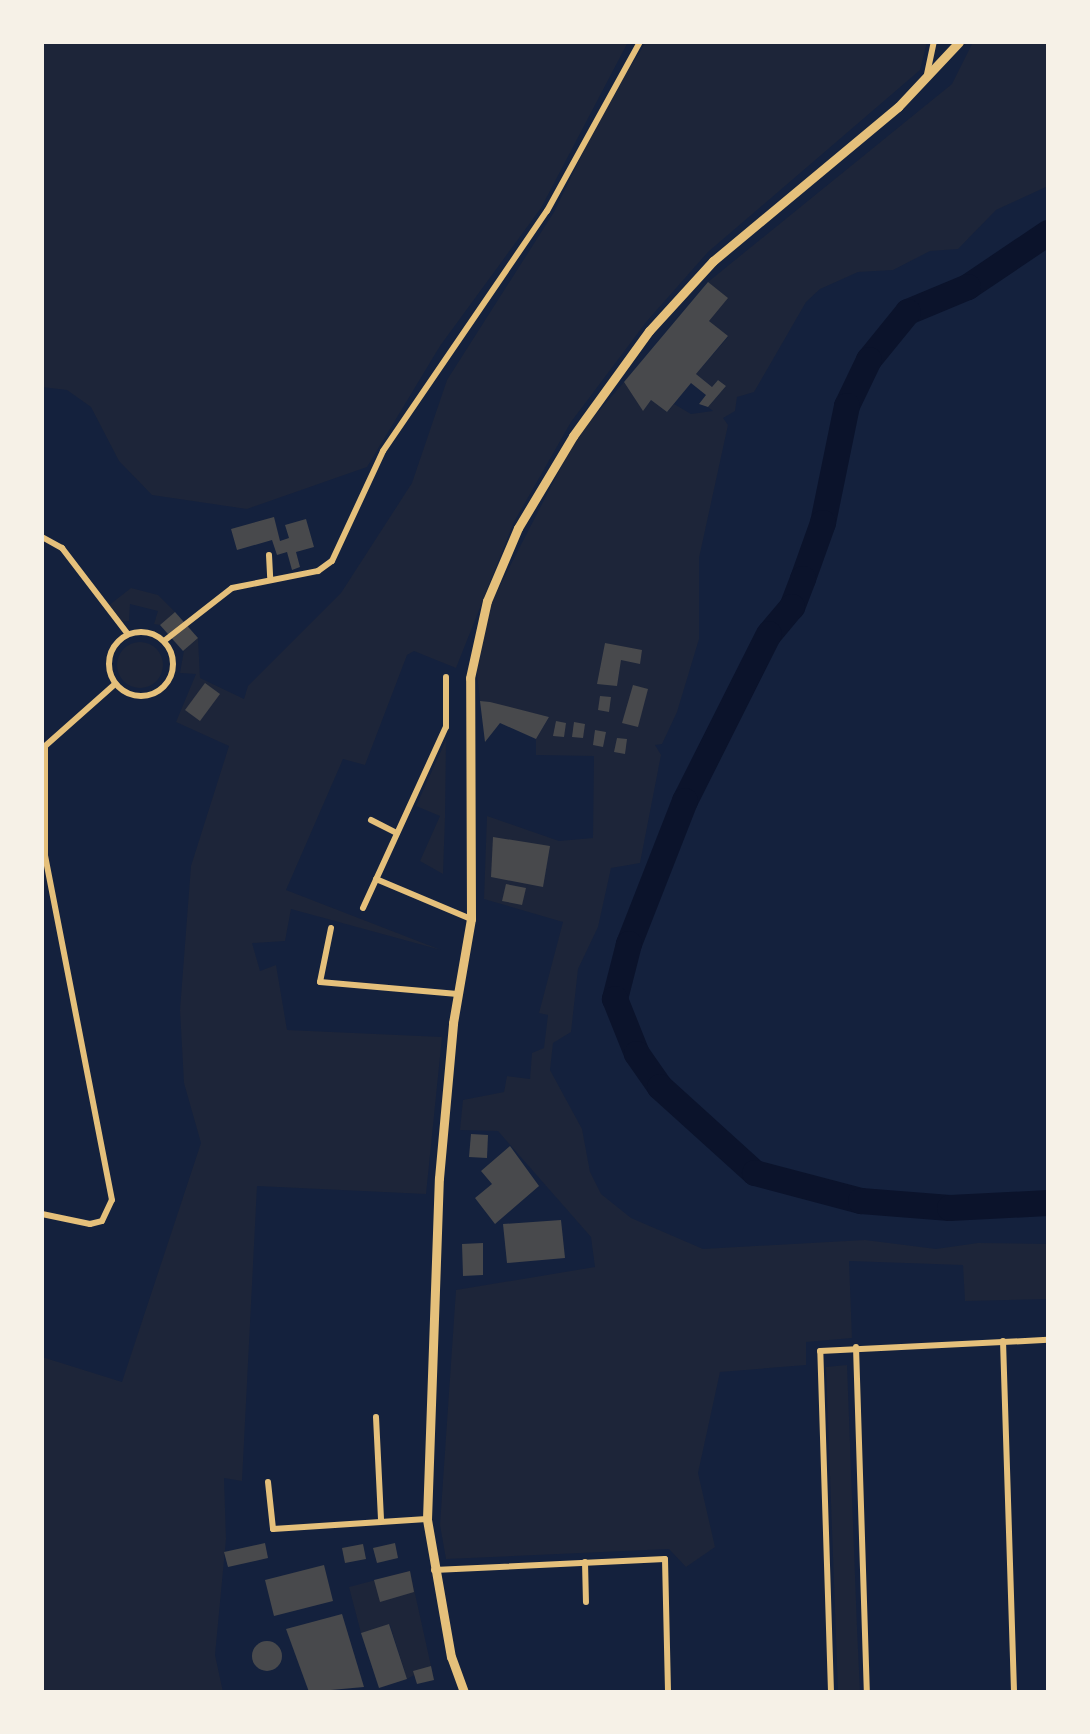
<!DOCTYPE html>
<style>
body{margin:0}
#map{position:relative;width:1090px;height:1734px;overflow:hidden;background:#14213d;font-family:"Archivo Narrow",sans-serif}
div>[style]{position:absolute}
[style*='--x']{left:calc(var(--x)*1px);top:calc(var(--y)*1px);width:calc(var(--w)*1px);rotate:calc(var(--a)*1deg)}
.green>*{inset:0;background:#1d2539}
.round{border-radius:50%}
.river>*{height:26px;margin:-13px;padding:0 13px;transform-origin:13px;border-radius:13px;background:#0b132b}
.building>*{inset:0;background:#48494c}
.minor>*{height:6px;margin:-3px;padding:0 3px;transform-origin:3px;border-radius:3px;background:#e5c07b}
.minor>.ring{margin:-3px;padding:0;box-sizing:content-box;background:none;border:6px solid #e5c07b;border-radius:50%}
.primary>*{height:9px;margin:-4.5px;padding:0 4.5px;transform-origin:4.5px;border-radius:4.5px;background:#e5c07b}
span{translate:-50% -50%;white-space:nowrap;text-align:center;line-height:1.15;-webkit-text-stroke:4.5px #f6f1e7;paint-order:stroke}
.frame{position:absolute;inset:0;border:44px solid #f6f1e7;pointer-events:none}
</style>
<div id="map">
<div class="green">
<div style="clip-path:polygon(42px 42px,628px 42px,541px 208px,440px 346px,367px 467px,247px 509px,152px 495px,119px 461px,91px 407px,67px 390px,42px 387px)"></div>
<div style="clip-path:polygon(646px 42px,927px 42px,920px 70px,708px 252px,647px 321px,571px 422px,514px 522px,456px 668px,414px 651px,407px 655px,365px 765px,343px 759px,286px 890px,441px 950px,291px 909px,285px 941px,252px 943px,260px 971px,276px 965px,287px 1030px,442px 1037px,426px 1194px,257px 1186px,242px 1481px,224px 1478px,226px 1539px,215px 1655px,223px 1692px,42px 1692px,42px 1357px,122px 1382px,201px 1143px,184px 1083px,180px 1010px,191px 866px,229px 746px,176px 722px,196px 674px,180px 673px,184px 650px,198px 638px,200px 678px,244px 699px,248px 686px,341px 593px,412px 483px,447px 380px,554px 212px,605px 107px)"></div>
<div style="clip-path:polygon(973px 42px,1048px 42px,1048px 186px,996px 210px,958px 249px,930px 251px,893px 270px,858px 272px,820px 289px,806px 302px,754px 392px,737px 397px,735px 411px,723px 418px,728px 425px,699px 558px,699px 639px,677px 712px,662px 744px,655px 745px,661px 755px,640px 863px,611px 868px,598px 927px,578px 969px,571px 1032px,553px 1043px,550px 1070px,582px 1129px,590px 1172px,601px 1194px,631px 1218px,703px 1249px,865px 1240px,936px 1249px,978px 1243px,1048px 1244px,1048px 1299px,965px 1301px,963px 1265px,849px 1261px,852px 1338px,806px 1342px,806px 1365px,720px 1372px,698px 1473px,715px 1547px,686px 1567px,669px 1549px,446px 1559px,440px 1525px,456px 1290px,595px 1267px,591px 1237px,498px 1131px,460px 1130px,463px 1100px,504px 1092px,507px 1076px,530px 1079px,532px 1053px,544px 1048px,548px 1015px,539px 1013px,563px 922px,484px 899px,487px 816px,559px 841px,593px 838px,594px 756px,536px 755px,536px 739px,549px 717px,480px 701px,476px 666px,490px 605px,577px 436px,624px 382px,643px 410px,651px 400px,667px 412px,674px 404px,691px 414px,713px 411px,708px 407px,726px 386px,718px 380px,712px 387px,696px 374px,728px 337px,709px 321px,708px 282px,952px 84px)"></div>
<div style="clip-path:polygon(131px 588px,158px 595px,175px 612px,160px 625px,154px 624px,158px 611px,130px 604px,129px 621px,120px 622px,108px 606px)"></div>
<div class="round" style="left:117px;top:642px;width:46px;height:46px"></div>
<div style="clip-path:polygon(446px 740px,445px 817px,443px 874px,420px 861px,440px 816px,416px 806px)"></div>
<div style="clip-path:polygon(847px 1365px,857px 1628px,860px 1692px,838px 1692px,826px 1367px)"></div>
<div style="clip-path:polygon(410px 1571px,431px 1666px,407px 1679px,390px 1625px,361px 1633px,349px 1587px)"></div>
</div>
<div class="river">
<div style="--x:1048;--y:233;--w:97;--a:146"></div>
<div style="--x:968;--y:287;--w:65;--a:157.4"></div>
<div style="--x:908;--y:312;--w:62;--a:129.1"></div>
<div style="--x:869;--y:360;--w:51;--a:115.6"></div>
<div style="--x:847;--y:406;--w:119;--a:101.6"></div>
<div style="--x:823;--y:523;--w:59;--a:109.7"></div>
<div style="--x:803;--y:579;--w:30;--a:111"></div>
<div style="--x:792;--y:607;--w:35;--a:130"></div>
<div style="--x:769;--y:634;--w:187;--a:116.7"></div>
<div style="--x:685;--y:801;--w:154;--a:111.4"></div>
<div style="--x:629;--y:944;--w:57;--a:104.3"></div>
<div style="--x:615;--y:999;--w:59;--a:68.2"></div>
<div style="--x:637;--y:1054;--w:40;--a:55.1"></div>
<div style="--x:660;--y:1087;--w:128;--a:42.2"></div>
<div style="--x:755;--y:1173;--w:110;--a:14.8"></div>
<div style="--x:861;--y:1201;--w:89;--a:4.5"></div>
<div style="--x:950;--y:1208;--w:98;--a:-2.9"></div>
</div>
<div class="building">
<div style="clip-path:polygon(708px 282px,728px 298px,709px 321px,728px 336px,696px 374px,712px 387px,718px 380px,726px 386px,708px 407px,699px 404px,706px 395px,691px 383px,667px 412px,651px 400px,643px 411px,624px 382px)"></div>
<div style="clip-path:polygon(274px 517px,280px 541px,289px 538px,285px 525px,306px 519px,314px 547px,296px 552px,300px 567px,292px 570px,287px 552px,277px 555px,272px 540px,237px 550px,231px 529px)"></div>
<div style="clip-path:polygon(175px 612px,198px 638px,183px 651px,160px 625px)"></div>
<div style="clip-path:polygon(605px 643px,642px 650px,640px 664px,621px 660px,617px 686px,597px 684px)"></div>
<div style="clip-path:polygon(205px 683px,220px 694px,200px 721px,185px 710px)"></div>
<div style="clip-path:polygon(633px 685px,648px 689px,638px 727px,622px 723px)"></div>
<div style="clip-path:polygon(600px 696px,611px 697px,609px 712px,598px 710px)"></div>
<div style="clip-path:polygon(480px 701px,490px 702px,549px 717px,536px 739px,500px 723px,485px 742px)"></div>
<div style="clip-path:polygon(556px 721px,566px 723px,564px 737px,553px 736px)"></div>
<div style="clip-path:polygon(574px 722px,585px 724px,583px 738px,572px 737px)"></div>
<div style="clip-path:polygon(595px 730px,606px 732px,603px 747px,593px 745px)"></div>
<div style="clip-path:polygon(617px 738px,627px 739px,625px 754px,614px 752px)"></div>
<div style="clip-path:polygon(493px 837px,550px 846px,543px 887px,491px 877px)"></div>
<div style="clip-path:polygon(506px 884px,526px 888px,522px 905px,502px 901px)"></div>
<div style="clip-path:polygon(471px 1134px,488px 1135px,487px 1158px,469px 1157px)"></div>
<div style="clip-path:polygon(510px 1146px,539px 1186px,495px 1224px,475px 1198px,492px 1184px,481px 1171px)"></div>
<div style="clip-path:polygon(561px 1220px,565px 1258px,507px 1263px,503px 1224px)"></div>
<div style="clip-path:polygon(483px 1243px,483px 1275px,463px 1276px,462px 1244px)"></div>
<div style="clip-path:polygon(265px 1543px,268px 1558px,228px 1567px,224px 1552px)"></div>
<div style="clip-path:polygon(395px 1543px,398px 1558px,377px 1563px,373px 1548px)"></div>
<div style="clip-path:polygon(363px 1544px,366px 1559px,345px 1563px,342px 1548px)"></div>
<div style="clip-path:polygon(324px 1565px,333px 1601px,274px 1616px,265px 1580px)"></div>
<div style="clip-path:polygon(410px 1571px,414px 1592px,380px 1602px,374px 1580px)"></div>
<div style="clip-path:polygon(342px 1614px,364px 1687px,309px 1692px,286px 1629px)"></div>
<div style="clip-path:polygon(389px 1624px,407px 1679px,379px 1688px,361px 1633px)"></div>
<div class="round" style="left:252px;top:1641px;width:30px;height:30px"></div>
<div style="clip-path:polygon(431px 1666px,434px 1680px,417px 1684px,413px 1671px)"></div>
</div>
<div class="minor">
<div style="--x:927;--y:74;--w:33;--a:-78"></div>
<div style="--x:42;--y:537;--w:23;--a:29"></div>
<div style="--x:62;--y:548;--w:107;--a:52.6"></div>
<div style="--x:269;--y:555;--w:22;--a:87"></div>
<div class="ring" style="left:109px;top:632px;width:58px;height:58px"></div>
<div style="--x:164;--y:641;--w:86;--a:-37.9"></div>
<div style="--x:232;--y:588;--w:88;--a:-11.2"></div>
<div style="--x:318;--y:571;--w:17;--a:-36"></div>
<div style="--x:332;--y:561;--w:121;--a:-65.1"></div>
<div style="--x:383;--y:451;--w:291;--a:-55.7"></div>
<div style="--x:547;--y:211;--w:193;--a:-61.2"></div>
<div style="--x:44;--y:747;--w:95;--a:-41.6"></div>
<div style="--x:371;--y:820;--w:29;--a:27"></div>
<div style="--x:376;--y:879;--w:103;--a:22.8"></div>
<div style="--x:363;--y:908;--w:199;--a:-65.4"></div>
<div style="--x:446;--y:727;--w:50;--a:-90"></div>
<div style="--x:331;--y:928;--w:55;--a:101.5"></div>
<div style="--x:320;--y:982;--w:138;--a:5"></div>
<div style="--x:42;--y:1214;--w:49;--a:11.8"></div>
<div style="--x:90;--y:1224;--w:12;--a:-14"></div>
<div style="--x:102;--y:1221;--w:23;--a:-65"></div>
<div style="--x:112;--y:1200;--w:351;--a:-101"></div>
<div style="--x:45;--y:855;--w:108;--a:-90"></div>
<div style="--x:1003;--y:1341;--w:351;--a:88.2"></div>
<div style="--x:856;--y:1347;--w:345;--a:88.2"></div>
<div style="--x:376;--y:1417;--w:103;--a:87.2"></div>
<div style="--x:268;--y:1482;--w:47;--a:83.9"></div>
<div style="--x:273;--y:1529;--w:154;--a:-3.7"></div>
<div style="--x:585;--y:1562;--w:40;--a:88.6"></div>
<div style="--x:434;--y:1570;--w:231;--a:-2.7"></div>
<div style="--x:665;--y:1559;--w:133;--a:88.7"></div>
<div style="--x:831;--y:1692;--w:341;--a:-91.8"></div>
<div style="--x:820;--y:1351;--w:228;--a:-2.8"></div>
</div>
<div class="primary">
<div style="--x:464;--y:1692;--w:37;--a:-110"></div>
<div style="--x:451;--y:1657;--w:140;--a:-99.9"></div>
<div style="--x:427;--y:1519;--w:341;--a:-88"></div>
<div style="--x:439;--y:1178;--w:156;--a:-84.8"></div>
<div style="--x:453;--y:1023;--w:106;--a:-80.2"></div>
<div style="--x:471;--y:919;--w:241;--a:-90.2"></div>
<div style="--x:470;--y:678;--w:79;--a:-77.6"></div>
<div style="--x:487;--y:601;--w:79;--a:-67"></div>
<div style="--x:518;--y:528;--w:107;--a:-59.1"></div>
<div style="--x:573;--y:436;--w:130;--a:-54.1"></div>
<div style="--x:649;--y:331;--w:95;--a:-47.6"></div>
<div style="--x:713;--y:261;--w:241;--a:-39.8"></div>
<div style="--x:898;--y:107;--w:89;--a:-46.8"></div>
</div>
<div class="frame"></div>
</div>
